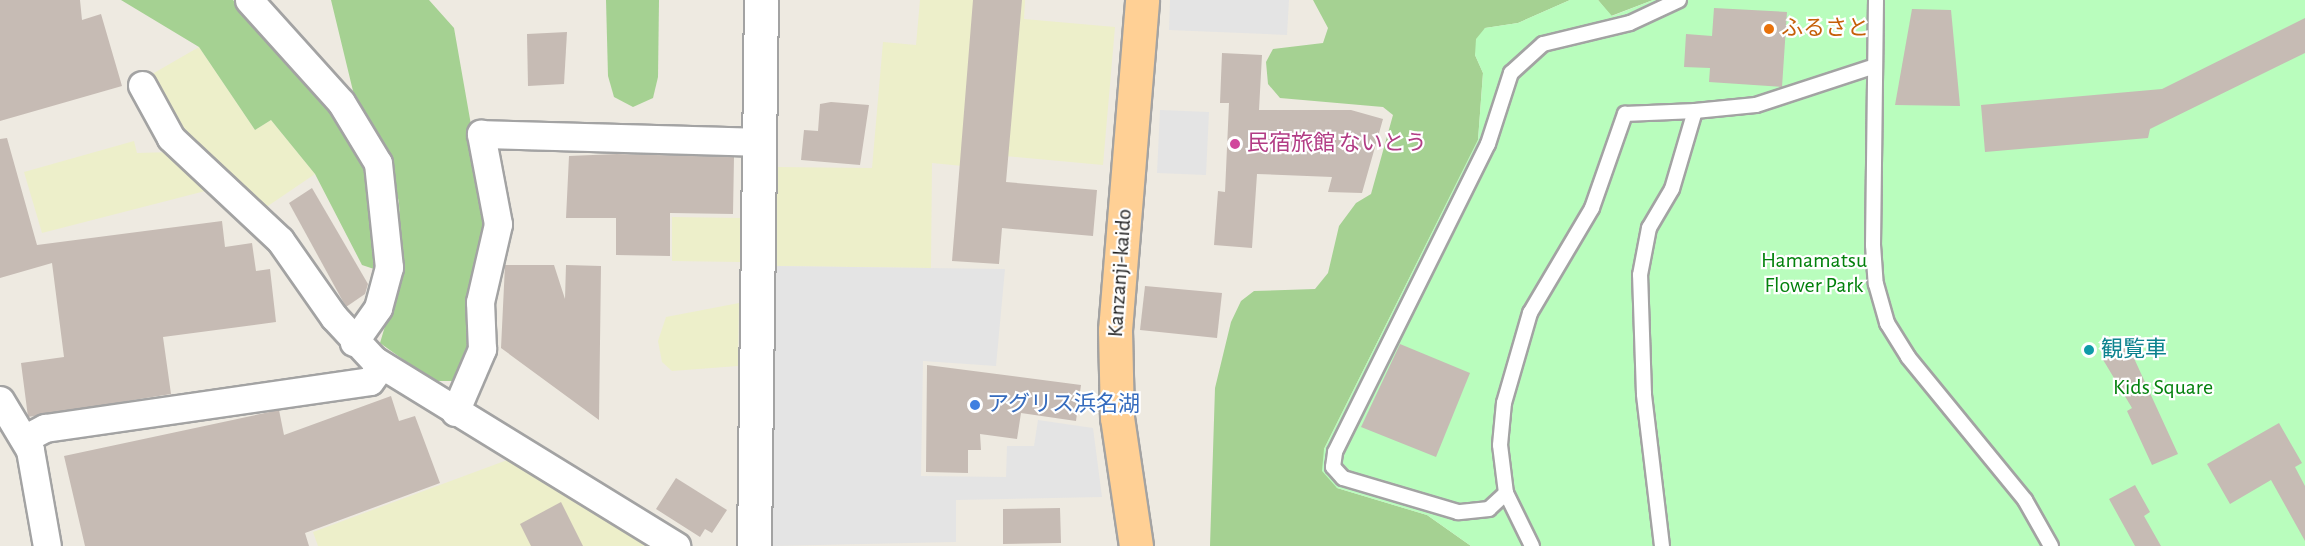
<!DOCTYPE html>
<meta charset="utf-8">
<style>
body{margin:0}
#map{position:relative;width:2305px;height:546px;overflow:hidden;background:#eeeae1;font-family:"Alegreya Sans","Noto Sans JP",sans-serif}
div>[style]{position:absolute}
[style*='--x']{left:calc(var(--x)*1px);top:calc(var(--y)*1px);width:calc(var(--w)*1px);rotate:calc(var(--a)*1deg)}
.farmland>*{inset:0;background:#edefca}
.forest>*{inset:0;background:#a5d192}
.park>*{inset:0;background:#b9fdbd}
.parking>*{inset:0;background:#e4e4e4}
.building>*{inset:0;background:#c6bbb4}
.roads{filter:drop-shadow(2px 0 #a3a3a3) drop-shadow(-2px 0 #a3a3a3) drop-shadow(0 2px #a3a3a3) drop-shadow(0 -2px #a3a3a3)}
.service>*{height:14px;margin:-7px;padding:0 7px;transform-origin:7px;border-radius:7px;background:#fff}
.minor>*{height:27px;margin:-13.5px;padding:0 13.5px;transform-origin:13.5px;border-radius:13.5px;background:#fff}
.tertiary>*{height:33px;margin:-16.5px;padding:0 16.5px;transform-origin:16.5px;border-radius:16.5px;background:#fff}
.primary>*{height:33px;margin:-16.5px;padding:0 16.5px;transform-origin:16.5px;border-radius:16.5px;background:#ffd095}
.dots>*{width:16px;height:16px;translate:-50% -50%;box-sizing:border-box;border:3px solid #fff;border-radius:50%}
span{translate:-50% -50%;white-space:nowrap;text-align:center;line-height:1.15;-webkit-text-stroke:4.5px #fff;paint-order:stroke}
.food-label{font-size:22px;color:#c56008}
.left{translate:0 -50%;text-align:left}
.hotel-label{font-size:22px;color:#b23c85}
.park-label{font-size:22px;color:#03810c}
.street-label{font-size:22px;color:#1c1c1c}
.culture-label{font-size:22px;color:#0d838f}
.shop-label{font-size:22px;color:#366cbe}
</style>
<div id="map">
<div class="farmland">
<div style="clip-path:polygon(920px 0,1025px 0,1024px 19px,1115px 27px,1103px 165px,995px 155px,993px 169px,932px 163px,931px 268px,775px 266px,776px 167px,872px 168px,883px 42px,916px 45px)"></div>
<div style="clip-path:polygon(199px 47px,255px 130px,271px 120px,315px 174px,262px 210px,188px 143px,147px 77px)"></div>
<div style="clip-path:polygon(134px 141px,137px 153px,172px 152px,213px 189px,42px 233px,24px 172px)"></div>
<div style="clip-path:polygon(672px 217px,740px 218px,740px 262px,672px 261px)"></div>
<div style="clip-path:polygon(739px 303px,738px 366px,672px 371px,662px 362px,658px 341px,666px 317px)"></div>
<div style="clip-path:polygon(510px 459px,655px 546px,318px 546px,313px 532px)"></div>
</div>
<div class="forest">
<div style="clip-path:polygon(121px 0,233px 0,332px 111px,365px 167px,374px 269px,362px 265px,315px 174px,271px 120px,255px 130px,199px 47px)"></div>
<div style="clip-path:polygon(331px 0,429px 0,454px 28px,487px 216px,472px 339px,454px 381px,433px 381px,380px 343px,402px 269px,399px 203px,390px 159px,353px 91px)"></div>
<div style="clip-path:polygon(606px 0,659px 0,658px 77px,653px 98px,633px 107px,614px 97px,608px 76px)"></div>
<div style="clip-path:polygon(1313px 0,1570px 0,1518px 23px,1485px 28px,1475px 55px,1483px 73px,1478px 140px,1324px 449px,1337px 488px,1427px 515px,1471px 546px,1210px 546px,1215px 388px,1231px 322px,1241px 301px,1254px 291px,1315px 289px,1328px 273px,1339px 226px,1356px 203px,1371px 194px,1393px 115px,1383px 107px,1280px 98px,1268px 84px,1266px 62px,1273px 49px,1323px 43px,1328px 28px)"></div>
<div style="clip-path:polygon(1598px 0,1653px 0,1611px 16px)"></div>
</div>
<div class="park">
<div style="clip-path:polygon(1570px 0,1598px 0,1612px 16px,1653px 0,2305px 0,2305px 546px,1471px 546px,1427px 515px,1337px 488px,1322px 471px,1324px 449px,1478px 140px,1483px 73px,1475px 55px,1476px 39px,1485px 28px,1518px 23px)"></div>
</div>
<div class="parking">
<div style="clip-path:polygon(1170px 0,1289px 0,1287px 35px,1169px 30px)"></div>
<div style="clip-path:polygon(1160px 110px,1209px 112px,1206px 175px,1157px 173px)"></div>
<div style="clip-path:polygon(775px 266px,1005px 269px,996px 366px,923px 361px,921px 476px,1006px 477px,1007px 446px,1034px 446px,1038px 420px,1093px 428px,1102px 497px,956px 500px,956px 542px,771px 546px)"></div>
</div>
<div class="building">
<div style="clip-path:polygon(0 0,80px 0,82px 20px,101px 14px,122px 86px,0 121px)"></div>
<div style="clip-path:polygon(973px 0,1022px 0,1006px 182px,1097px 190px,1093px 236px,1002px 228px,999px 264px,952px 261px)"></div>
<div style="clip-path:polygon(1714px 8px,1787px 12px,1782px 87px,1709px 82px,1710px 68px,1684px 67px,1686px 34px,1712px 36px)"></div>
<div style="clip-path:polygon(1912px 9px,1951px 10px,1960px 106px,1895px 105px)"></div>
<div style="clip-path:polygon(2305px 18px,2305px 53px,2150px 129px,2148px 138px,1985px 152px,1981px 105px,2162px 89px)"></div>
<div style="clip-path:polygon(567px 32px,564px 84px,528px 86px,527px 34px)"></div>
<div style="clip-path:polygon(1222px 53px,1262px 55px,1259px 110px,1351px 110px,1383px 119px,1362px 193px,1328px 192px,1332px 177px,1257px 174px,1252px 248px,1214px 245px,1218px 191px,1225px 192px,1229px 103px,1220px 103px)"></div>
<div style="clip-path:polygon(831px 102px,869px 105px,860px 165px,801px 160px,804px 130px,818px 131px,820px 104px)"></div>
<div style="clip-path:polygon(7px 138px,37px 245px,222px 221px,225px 247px,252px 243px,256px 271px,270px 269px,276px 322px,163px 337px,171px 394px,28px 417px,21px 363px,64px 357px,52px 263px,0 278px,0 139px)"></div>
<div style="clip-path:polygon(617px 154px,734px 157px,733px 214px,670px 213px,670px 256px,616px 255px,616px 218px,566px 218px,569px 156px)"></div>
<div style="clip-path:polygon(312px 188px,368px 284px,365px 294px,346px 307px,289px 203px)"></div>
<div style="clip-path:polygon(505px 265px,554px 265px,565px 299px,566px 265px,601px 266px,599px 420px,501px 348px)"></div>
<div style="clip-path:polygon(1145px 286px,1222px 293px,1217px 338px,1140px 330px)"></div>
<div style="clip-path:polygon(2127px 343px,2178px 454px,2152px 465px,2127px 411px,2132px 408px,2102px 358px)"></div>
<div style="clip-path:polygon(1400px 344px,1470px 373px,1436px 457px,1361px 427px)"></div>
<div style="clip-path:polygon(927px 365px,1081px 385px,1076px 421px,1021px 413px,1017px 439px,980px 434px,981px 450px,968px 450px,968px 473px,926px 472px)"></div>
<div style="clip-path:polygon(391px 396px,399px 421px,415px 416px,440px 483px,305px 533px,309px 546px,85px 546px,64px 456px,279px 410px,284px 435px)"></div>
<div style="clip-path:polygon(2279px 423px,2302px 463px,2295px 467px,2305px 486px,2305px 541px,2271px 480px,2230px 504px,2207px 464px)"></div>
<div style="clip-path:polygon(676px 478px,727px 510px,712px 533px,705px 529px,700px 537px,656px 509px)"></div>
<div style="clip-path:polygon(2135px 485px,2150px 512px,2144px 516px,2161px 546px,2135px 546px,2109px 499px)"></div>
<div style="clip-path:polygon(561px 502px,583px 546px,531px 546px,520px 524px)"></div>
<div style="clip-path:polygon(1060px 508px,1061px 543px,1003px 544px,1003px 509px)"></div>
</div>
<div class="roads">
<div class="service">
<div style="--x:1876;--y:0;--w:245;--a:90.7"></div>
<div style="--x:1873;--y:245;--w:39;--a:86"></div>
<div style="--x:1876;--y:284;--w:41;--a:74.2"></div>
<div style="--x:1887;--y:323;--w:40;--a:58"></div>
<div style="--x:1908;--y:357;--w:185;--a:50.7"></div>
<div style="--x:2025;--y:500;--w:53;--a:60.5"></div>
<div style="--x:1506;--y:493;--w:23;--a:137"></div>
<div style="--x:1489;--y:509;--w:31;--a:174"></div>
<div style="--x:1458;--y:512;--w:120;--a:-163.5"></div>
<div style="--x:1343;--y:478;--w:15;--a:-132"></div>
<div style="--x:1333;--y:467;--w:15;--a:-82"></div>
<div style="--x:1335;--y:452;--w:344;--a:-63.6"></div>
<div style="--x:1488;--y:144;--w:75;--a:-72.1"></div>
<div style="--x:1511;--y:73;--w:43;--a:-42.2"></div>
<div style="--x:1543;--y:44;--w:89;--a:-13.6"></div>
<div style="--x:1630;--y:23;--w:54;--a:-25.1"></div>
<div style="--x:1532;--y:546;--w:59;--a:-116.1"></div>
<div style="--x:1506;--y:493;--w:48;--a:-97.1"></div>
<div style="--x:1500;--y:445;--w:42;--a:-84.6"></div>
<div style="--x:1504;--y:403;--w:94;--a:-73.9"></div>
<div style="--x:1530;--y:313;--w:122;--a:-59.4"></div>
<div style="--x:1592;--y:208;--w:100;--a:-70.7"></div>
<div style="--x:1625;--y:114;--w:70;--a:-2.5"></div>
<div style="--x:1662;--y:546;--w:153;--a:-96.8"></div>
<div style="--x:1644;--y:394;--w:119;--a:-91.9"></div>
<div style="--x:1640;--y:275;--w:48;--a:-79.2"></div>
<div style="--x:1649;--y:228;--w:45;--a:-59.5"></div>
<div style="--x:1672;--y:189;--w:81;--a:-73.6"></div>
<div style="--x:1695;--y:111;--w:61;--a:-5.6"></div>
<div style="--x:1756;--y:105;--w:125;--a:-18.1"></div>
</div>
<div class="minor">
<div style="--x:249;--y:0;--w:137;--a:48"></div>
<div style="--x:341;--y:102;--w:71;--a:58.8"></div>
<div style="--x:378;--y:163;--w:105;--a:84"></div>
<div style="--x:389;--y:267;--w:42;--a:105"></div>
<div style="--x:378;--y:308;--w:42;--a:125.2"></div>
<div style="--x:142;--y:85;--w:60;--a:61.3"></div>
<div style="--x:171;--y:138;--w:149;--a:43.1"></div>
<div style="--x:280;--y:240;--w:94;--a:55"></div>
<div style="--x:334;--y:317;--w:59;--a:47.1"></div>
<div style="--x:374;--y:360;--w:355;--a:31.6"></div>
<div style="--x:0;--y:400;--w:58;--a:59"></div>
<div style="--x:30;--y:450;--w:97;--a:80"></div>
<div style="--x:455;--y:412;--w:69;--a:-66.8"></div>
<div style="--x:482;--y:349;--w:47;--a:-92.4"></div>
<div style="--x:480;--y:302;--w:80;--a:-77"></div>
<div style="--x:498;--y:224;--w:92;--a:-100.7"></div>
<div style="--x:481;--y:134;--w:278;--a:1.6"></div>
<div style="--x:24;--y:439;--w:24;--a:-28"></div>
<div style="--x:45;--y:428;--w:328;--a:-8.2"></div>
<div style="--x:370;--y:381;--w:19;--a:-54"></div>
</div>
<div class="tertiary">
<div style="--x:754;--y:546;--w:546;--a:-89.27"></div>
</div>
<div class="primary">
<div style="--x:1136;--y:546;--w:129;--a:-98.4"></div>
<div style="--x:1117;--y:418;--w:88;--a:-91.3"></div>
<div style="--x:1115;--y:330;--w:331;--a:-85.3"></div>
</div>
</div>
<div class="dots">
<div style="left:1769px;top:29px;background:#e8710a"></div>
<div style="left:1235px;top:144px;background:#d1479c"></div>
<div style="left:2089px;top:350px;background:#0f9aa8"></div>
<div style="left:975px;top:405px;background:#3f7fe0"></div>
</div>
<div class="food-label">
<span class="left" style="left:1781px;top:29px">ふるさと</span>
</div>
<div class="hotel-label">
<span class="left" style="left:1247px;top:144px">民宿旅館 ないとう</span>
</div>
<div class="park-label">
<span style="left:1814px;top:273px">Hamamatsu<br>Flower Park</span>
<span style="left:2163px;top:388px">Kids Square</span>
</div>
<div class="street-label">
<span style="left:1120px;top:273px;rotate:-86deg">Kanzanji-kaido</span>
</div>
<div class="culture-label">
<span class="left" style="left:2101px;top:350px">観覧車</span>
</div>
<div class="shop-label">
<span class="left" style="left:987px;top:405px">アグリス浜名湖</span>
</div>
</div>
